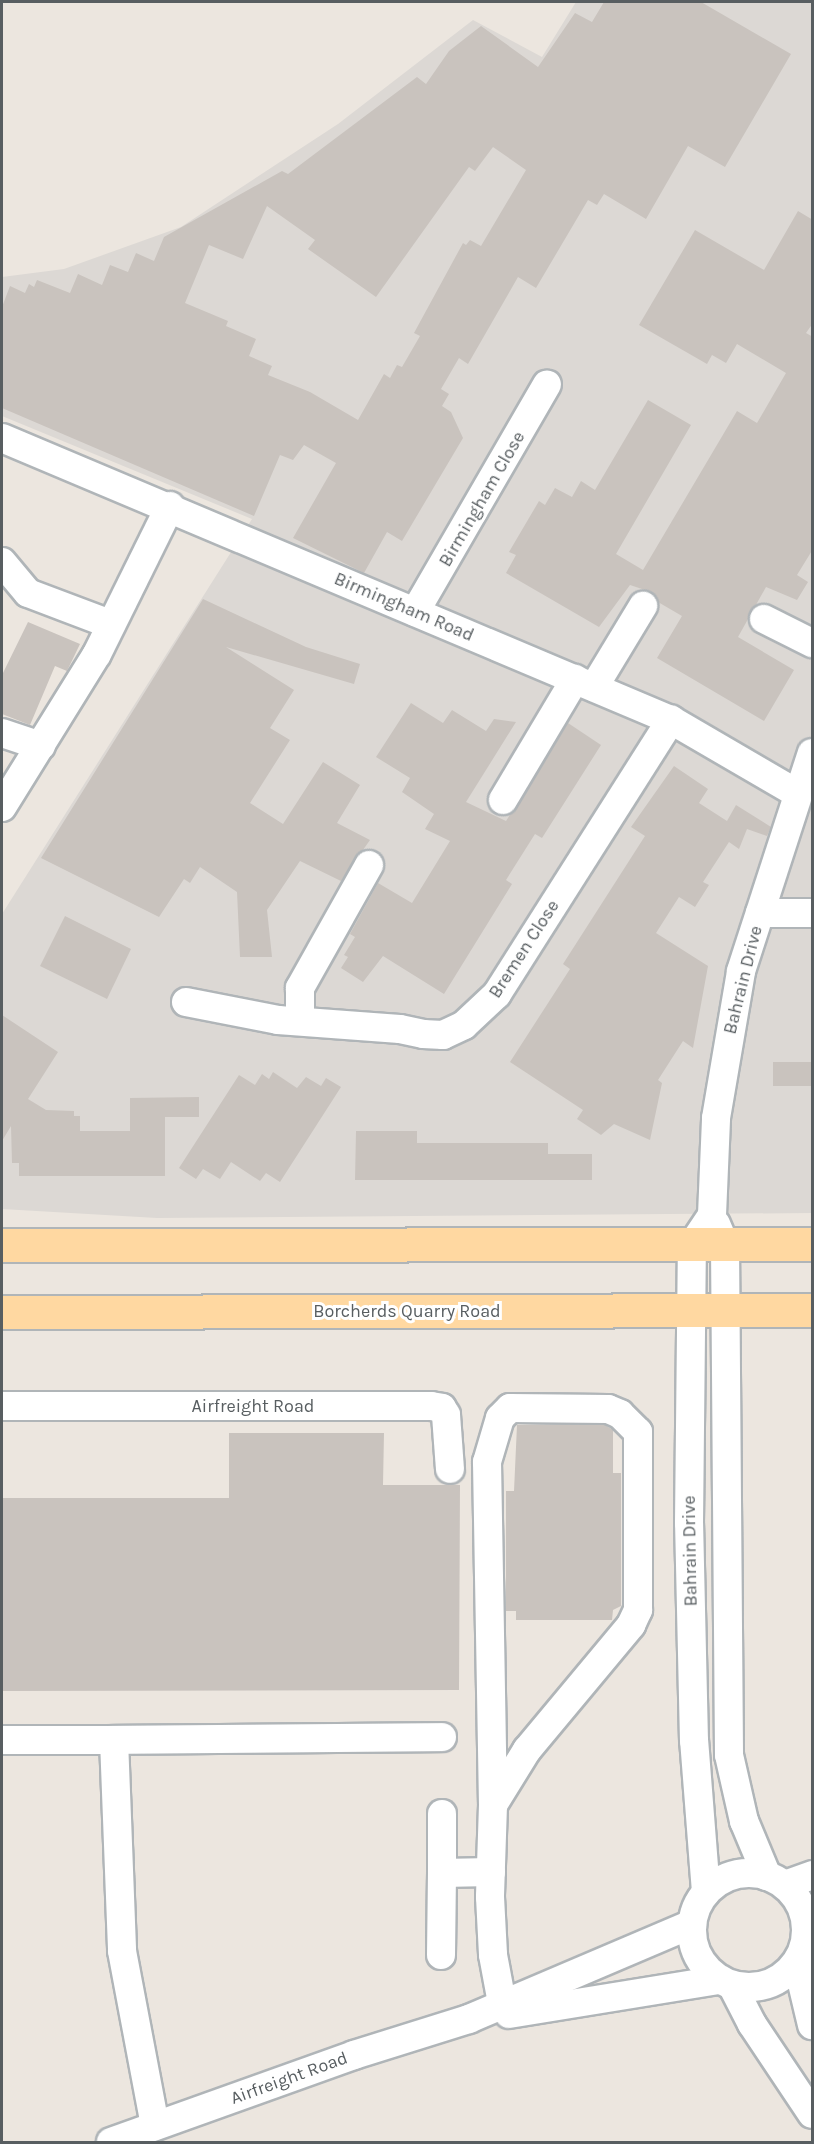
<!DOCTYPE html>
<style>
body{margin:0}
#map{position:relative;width:814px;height:2144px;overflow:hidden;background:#ece6df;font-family:Karla,sans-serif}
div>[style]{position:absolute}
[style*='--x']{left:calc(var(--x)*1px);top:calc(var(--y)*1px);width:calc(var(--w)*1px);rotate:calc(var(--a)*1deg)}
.industrial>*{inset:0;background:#dcd8d4}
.building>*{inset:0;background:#c9c3be}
.roads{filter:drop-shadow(2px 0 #b0b5b8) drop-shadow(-2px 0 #b0b5b8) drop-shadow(0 2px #b0b5b8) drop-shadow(0 -2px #b0b5b8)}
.minor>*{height:28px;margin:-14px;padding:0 14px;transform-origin:14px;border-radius:14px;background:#fff}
.minor>.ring{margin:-14px;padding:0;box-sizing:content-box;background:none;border:28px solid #fff;border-radius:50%}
.major>*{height:33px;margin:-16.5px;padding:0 16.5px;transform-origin:16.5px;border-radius:16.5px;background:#ffd8a1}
span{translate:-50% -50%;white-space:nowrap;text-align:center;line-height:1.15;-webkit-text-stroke:6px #fff;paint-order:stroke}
.street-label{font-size:18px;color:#585e61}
.frame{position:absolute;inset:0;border:3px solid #585e61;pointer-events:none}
</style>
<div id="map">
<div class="industrial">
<div style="clip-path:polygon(576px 2px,812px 2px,812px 1213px,157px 1218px,2px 1209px,2px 914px,252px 519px,2px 416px,2px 277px,64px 269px,181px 227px,338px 124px,473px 20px,542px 57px)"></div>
</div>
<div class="building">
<div style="clip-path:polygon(evenodd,604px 2px,701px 2px,791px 54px,725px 167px,688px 146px,646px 219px,604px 194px,597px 205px,588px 200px,536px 288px,518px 277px,468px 364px,459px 358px,441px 389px,449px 394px,442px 406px,451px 412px,463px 438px,402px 541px,387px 532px,364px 573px,293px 538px,336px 463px,304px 445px,293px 460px,280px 455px,254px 516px,2px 408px,2px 307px,10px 286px,25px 293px,29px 284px,34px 287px,37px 280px,70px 293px,78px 274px,102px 285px,110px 265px,128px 272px,136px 253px,154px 261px,164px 237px,282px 171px,288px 174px,417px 77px,426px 84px,449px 51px,481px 26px,538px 67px,575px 13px,592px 22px,604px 2px,493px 147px,526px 170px,481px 246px,470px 240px,466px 245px,463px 243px,414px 333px,420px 336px,402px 367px,397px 365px,390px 378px,384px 374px,358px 420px,310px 392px,268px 375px,272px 366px,249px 356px,256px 339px,226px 326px,228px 321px,185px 303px,209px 245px,243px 259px,267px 206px,315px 240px,308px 249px,376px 297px,469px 167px,475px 171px,493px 147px)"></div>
<div style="clip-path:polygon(798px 211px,813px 220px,813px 323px,806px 333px,813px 337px,813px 549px,797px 575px,808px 582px,797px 600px,766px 587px,738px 637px,794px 670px,764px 721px,657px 658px,682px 616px,658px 602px,651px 592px,630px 585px,599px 627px,506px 573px,516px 555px,509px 552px,539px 501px,545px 505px,555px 488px,572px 497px,581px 481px,595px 490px,648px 400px,691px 425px,616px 554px,643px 570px,737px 411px,757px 423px,786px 373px,737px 344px,726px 363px,712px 355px,707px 364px,639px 325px,695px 230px,764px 270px)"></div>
<div style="clip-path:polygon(203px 599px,306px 647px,360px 664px,354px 684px,226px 647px,294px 690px,270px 728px,290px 740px,250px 803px,283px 824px,323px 762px,360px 785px,337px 823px,370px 840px,341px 881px,300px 861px,267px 910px,272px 957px,240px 957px,237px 892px,200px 867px,190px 883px,184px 879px,159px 917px,41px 858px)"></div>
<div style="clip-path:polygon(28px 622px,80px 644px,67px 671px,55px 666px,30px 725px,2px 714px,2px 675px)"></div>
<div style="clip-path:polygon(411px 703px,443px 723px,452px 710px,486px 731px,494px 719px,516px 722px,466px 802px,506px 821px,568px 723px,601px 745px,542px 838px,535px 834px,506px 880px,512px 884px,444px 994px,383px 956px,363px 982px,341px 968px,348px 957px,344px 955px,355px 937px,350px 934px,378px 883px,412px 903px,450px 841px,425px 829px,434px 814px,402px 792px,410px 778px,376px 757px)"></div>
<div style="clip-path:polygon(674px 766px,708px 789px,699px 803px,727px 821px,736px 805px,771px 827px,767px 836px,747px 829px,739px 849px,729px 842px,703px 882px,709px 885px,695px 907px,679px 897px,656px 933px,708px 966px,693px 1048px,683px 1041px,658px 1080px,662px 1083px,650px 1140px,614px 1124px,601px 1135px,577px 1119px,583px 1110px,510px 1062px,570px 969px,563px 964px,645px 836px,631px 827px)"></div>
<div style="clip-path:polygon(65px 916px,131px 949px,107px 999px,40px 966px)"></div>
<div style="clip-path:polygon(2px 1015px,58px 1052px,28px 1099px,46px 1110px,74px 1111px,74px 1116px,80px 1116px,80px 1131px,130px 1131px,130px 1098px,199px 1097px,199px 1117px,165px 1117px,165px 1176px,19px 1176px,19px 1163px,12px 1163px,11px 1126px,2px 1141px)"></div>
<div style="clip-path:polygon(773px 1062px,813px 1062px,813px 1086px,773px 1086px)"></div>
<div style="clip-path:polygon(273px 1072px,297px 1088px,306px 1077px,321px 1086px,326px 1078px,341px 1087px,280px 1182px,266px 1173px,260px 1181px,231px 1162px,220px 1179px,203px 1169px,196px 1179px,179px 1168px,239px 1075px,255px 1085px,262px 1074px,269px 1079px)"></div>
<div style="clip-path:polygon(356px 1131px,417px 1131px,417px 1143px,548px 1143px,548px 1154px,592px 1154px,592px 1180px,355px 1180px)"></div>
<div style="clip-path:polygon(517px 1425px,605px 1425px,613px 1430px,613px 1473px,621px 1473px,621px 1606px,613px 1610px,612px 1620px,516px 1620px,516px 1611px,506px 1611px,506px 1491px,514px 1491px)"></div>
<div style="clip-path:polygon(229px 1433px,384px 1433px,383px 1485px,460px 1485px,459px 1690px,2px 1691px,2px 1498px,229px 1498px)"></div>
</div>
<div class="roads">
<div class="minor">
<div style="--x:2;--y:438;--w:726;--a:22.86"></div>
<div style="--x:671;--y:720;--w:147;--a:30.2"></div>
<div style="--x:2;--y:562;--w:40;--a:50"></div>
<div style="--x:28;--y:593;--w:88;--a:20.7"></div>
<div style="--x:415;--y:612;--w:263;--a:-59.9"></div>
<div style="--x:764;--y:619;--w:54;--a:26.6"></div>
<div style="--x:594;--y:687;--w:95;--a:-58.8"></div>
<div style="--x:2;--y:733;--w:41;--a:18.4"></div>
<div style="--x:503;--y:800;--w:141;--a:-59.2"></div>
<div style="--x:2;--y:807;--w:180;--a:-58.2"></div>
<div style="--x:97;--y:654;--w:165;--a:-63.7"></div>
<div style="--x:760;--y:913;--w:52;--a:0"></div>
<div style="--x:186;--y:1002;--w:94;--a:11.1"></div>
<div style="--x:278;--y:1020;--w:122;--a:4.2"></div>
<div style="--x:400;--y:1029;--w:24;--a:12"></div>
<div style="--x:423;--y:1034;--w:20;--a:3"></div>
<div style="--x:443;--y:1035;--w:23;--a:-25"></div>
<div style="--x:464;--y:1025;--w:45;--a:-43.2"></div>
<div style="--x:497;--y:994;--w:325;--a:-57.6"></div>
<div style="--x:300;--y:1021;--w:33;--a:-90"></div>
<div style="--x:300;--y:988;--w:141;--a:-60.7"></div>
<div style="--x:716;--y:1224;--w:23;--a:67"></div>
<div style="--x:725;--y:1245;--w:510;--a:89.55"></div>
<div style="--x:729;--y:1755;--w:68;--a:77.2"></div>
<div style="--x:744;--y:1821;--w:60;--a:67.3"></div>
<div style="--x:2;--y:1406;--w:429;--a:0"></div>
<div style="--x:431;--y:1406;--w:11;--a:10"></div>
<div style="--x:442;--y:1408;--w:8;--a:60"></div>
<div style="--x:446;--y:1415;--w:54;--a:85.8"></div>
<div style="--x:2;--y:1740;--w:112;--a:0"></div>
<div style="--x:114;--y:1740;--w:211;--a:87.8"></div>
<div style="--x:122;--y:1951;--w:178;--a:79.3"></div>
<div style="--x:114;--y:1740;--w:328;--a:-0.5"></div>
<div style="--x:493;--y:1805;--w:65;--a:-58.3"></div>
<div style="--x:527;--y:1750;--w:163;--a:-50.2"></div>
<div style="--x:631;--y:1625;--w:17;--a:-65"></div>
<div style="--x:638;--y:1610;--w:178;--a:-90"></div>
<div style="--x:638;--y:1432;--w:25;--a:-135"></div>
<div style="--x:620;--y:1414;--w:13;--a:-157"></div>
<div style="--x:608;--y:1409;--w:98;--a:-179.4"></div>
<div style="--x:510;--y:1408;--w:14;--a:135"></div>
<div style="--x:500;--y:1418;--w:46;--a:106.5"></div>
<div style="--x:487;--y:1462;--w:343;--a:89"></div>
<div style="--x:493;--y:1805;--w:92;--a:91.9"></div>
<div style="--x:490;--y:1897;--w:58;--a:87"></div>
<div style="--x:493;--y:1955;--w:49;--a:79.4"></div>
<div style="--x:442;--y:1814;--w:59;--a:90"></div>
<div style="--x:442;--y:1873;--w:49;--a:-1.2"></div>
<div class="ring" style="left:692px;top:1873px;width:86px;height:86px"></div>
<div style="--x:785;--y:1885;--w:29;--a:-20"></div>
<div style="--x:706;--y:1892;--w:151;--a:-94.5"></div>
<div style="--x:694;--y:1741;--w:218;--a:-91.3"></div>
<div style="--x:689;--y:1523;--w:278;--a:-89.4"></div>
<div style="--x:692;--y:1245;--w:36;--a:-56"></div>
<div style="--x:712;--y:1215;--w:97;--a:-87.6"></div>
<div style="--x:716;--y:1118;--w:149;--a:-80.3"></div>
<div style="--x:741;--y:971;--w:229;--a:-72"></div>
<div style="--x:441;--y:1955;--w:82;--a:-89.3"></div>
<div style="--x:797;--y:1962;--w:65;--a:76.6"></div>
<div style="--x:732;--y:1985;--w:44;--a:62.9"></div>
<div style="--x:752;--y:2024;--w:108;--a:56.3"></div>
<div style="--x:509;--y:2014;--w:214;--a:-9.2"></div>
<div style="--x:111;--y:2142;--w:258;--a:-19.7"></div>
<div style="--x:354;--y:2055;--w:121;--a:-17.4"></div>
<div style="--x:469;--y:2019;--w:242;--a:-23.1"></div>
</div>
<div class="major">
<div style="--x:2;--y:1245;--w:810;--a:-0.07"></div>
<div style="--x:2;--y:1312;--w:810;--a:-0.14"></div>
</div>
</div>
<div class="street-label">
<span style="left:482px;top:499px;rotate:-60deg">Birmingham Close</span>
<span style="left:404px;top:607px;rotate:23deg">Birmingham Road</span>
<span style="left:524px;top:949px;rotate:-57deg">Bremen Close</span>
<span style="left:743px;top:980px;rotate:-76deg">Bahrain Drive</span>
<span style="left:407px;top:1311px">Borcherds Quarry Road</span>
<span style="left:253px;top:1406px">Airfreight Road</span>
<span style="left:690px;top:1551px;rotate:-91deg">Bahrain Drive</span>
<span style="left:289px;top:2078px;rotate:-20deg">Airfreight Road</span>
</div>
<div class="frame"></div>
</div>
